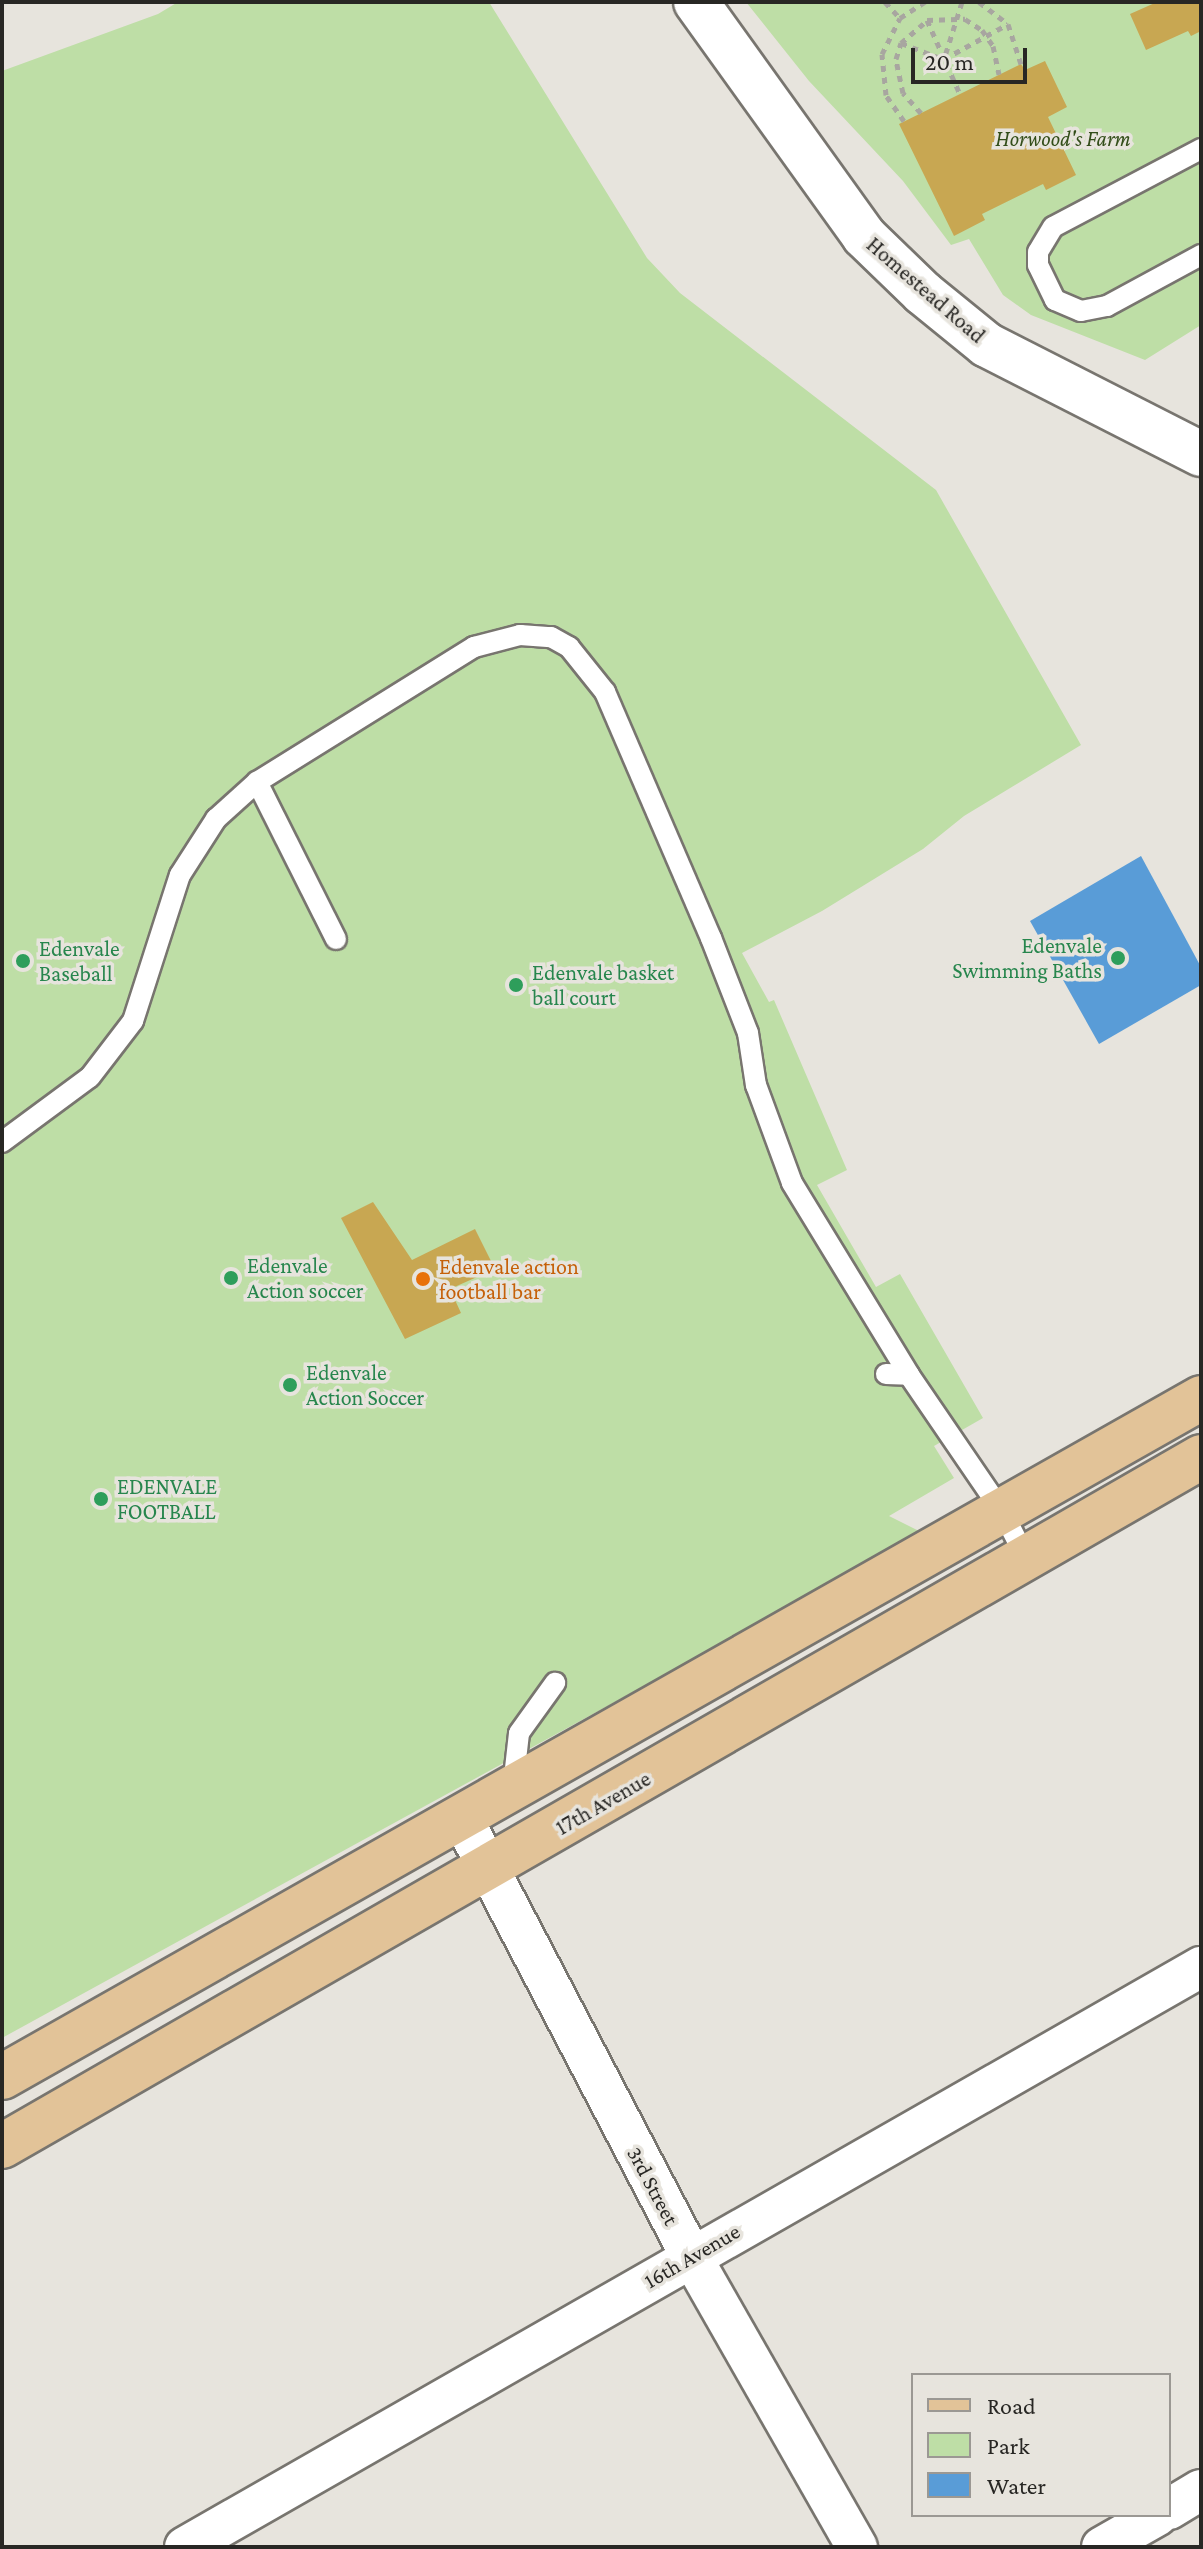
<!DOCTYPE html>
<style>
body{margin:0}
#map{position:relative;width:1203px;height:2549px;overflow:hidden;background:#e7e4dd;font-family:"Crimson Pro",serif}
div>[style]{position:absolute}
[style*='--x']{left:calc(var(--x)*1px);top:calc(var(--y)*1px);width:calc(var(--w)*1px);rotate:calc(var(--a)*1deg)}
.green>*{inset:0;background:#bedea6}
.water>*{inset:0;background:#599cd7}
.building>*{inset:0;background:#c8a752}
.path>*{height:5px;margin-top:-2.5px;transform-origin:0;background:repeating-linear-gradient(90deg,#a8a6a0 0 6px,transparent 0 12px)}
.roads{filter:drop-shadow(2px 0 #78756f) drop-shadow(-2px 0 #78756f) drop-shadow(0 2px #78756f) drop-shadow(0 -2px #78756f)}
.lane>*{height:20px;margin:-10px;padding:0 10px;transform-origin:10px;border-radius:10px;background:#fff}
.street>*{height:40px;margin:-20px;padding:0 20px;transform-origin:20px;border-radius:20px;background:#fff}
.secondary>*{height:44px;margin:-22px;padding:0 22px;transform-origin:22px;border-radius:22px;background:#fff}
.primary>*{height:44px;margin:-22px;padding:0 22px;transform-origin:22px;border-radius:22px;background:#e2c398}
.dots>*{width:22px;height:22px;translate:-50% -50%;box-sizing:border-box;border:4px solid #e7e4dd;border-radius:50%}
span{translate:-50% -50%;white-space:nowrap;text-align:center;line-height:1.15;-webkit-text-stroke:7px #e7e4dd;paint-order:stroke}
.park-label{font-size:22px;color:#324d19;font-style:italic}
.street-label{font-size:22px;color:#282724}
.leisure-label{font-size:22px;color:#27864d}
.right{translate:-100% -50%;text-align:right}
.left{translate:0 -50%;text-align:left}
.food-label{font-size:22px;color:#c56008}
.frame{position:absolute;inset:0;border:4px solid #282724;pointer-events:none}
.legend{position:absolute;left:911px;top:2373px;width:260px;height:144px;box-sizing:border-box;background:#e7e4dd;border:2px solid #9b9893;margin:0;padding:10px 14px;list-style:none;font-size:24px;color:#282724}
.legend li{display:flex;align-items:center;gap:16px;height:40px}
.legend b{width:40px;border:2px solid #9b9893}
.scale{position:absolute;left:911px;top:48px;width:116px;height:36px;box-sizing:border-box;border:4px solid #282724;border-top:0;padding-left:10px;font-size:24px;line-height:28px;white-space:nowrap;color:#282724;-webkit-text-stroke:6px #e7e4dd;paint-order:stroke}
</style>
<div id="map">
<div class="green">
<div style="clip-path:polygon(178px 2px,489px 2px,647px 258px,680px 293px,936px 490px,1081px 745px,964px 816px,923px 849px,822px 911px,742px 953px,769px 1002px,774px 1000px,847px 1170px,817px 1185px,876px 1287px,900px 1274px,983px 1418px,934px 1446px,954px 1478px,889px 1516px,923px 1533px,2px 2038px,2px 71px,158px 14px)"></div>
<div style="clip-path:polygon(746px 2px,1201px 2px,1201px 325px,1145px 360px,1031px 315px,1003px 295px,969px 239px,951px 245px,903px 181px,809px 81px)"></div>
</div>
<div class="water">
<div style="clip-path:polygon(1141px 856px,1201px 967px,1201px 985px,1099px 1044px,1030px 921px)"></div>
</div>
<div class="building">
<div style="clip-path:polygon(1157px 2px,1201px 2px,1201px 31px,1191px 36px,1188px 31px,1146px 50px,1130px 14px)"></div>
<div style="clip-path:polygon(1045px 61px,1067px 107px,1048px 117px,1076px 175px,1046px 190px,1043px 184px,982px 214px,985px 220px,954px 236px,899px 124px,1021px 64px,1025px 70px)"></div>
<div style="clip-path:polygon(373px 1202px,412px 1260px,475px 1229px,495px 1269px,450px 1289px,461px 1313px,405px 1339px,341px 1218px)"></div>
</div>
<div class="path">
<div style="--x:885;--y:2;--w:22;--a:47"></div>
<div style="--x:962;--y:2;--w:60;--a:107.5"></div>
<div style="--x:944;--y:59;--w:73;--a:-28.7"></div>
<div style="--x:979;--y:2;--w:36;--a:37"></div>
<div style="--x:1008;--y:24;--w:42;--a:72"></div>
<div style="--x:927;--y:20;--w:81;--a:66"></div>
<div style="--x:901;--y:43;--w:45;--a:20.9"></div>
<div style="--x:921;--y:113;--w:27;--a:-132"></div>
<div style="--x:903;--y:93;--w:35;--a:-102"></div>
<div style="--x:896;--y:59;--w:17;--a:-73"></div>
<div style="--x:901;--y:43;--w:35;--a:-41"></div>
<div style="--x:927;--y:20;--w:38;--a:-2"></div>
<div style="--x:965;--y:19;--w:20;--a:33"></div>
<div style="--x:982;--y:30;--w:19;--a:55"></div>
<div style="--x:993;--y:46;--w:29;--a:78"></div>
<div style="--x:904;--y:121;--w:32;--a:-125"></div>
<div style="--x:886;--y:95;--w:41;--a:-95.6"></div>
<div style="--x:882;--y:54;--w:40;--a:-63.4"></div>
<div style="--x:900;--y:18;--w:30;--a:-33"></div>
</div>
<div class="roads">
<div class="lane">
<div style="--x:1201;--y:149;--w:167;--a:152.2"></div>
<div style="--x:1053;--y:227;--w:29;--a:121"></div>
<div style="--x:1038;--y:252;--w:13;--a:90"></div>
<div style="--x:1038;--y:265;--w:39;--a:64"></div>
<div style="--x:1055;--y:300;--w:28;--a:23"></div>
<div style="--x:1081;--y:311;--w:26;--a:-11"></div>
<div style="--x:1107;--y:306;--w:107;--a:-28.5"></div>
<div style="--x:336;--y:939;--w:176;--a:-116.7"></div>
<div style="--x:257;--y:782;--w:256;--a:-31.9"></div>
<div style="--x:474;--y:647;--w:48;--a:-14.6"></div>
<div style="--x:520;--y:635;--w:31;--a:4"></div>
<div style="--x:551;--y:637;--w:21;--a:29"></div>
<div style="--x:569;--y:647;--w:58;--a:51.3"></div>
<div style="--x:605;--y:692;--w:268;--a:66.7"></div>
<div style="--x:711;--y:938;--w:102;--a:68.7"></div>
<div style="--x:748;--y:1033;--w:53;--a:81.3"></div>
<div style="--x:756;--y:1085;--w:104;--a:69.8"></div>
<div style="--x:792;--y:1183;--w:225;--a:58.6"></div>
<div style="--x:2;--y:1142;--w:109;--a:-36.5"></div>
<div style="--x:90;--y:1077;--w:71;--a:-52.5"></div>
<div style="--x:133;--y:1021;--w:153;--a:-72.2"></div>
<div style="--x:180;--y:875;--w:67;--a:-57.3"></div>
<div style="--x:216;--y:819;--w:55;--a:-42.1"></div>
<div style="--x:886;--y:1374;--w:23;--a:2"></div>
<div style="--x:909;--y:1375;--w:167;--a:55.7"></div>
<div style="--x:1003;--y:1513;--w:48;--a:62.9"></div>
<div style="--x:513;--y:1786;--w:53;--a:-83.5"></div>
<div style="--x:519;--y:1733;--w:62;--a:-54.2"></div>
</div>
<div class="street">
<div style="--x:462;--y:1818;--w:494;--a:62.4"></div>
<div style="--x:691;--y:2256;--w:335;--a:60.3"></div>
<div style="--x:1169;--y:2509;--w:37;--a:-31"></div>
<div style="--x:185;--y:2547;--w:1170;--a:-29.72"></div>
<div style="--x:1102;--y:2547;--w:64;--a:-29.7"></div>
</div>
<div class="secondary">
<div style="--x:696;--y:2;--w:288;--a:54.3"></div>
<div style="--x:864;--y:236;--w:82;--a:44"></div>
<div style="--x:923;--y:293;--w:82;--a:39.1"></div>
<div style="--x:987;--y:345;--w:240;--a:27"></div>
</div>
<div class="primary">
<div style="--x:2;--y:2077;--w:1378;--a:-29.52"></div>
<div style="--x:2;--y:2146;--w:1383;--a:-29.88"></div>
</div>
</div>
<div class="dots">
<div style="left:1118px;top:958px;background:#2e9e5b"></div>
<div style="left:23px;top:961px;background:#2e9e5b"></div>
<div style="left:516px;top:985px;background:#2e9e5b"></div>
<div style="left:231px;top:1278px;background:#2e9e5b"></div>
<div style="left:423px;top:1279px;background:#e8710a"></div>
<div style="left:290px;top:1385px;background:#2e9e5b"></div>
<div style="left:101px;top:1499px;background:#2e9e5b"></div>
</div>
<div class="park-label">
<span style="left:1063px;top:139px">Horwood's Farm</span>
</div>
<div class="street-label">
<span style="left:926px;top:290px;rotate:41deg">Homestead Road</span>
<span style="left:603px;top:1803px;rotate:-30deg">17th Avenue</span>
<span style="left:653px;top:2186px;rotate:62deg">3rd Street</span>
<span style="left:692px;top:2256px;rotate:-30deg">16th Avenue</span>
</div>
<div class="leisure-label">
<span class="right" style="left:1102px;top:958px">Edenvale<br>Swimming Baths</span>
<span class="left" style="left:39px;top:961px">Edenvale<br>Baseball</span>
<span class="left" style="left:532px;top:985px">Edenvale basket<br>ball court</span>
<span class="left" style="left:247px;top:1278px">Edenvale<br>Action soccer</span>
<span class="left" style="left:306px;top:1385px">Edenvale<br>Action Soccer</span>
<span class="left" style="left:117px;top:1499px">EDENVALE<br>FOOTBALL</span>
</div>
<div class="food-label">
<span class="left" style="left:439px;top:1279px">Edenvale action<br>football bar</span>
</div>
<div class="frame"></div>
<ul class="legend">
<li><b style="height:10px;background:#e2c398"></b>Road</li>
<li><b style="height:22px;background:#bedea6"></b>Park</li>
<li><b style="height:22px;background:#599cd7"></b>Water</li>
</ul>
<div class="scale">20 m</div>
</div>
